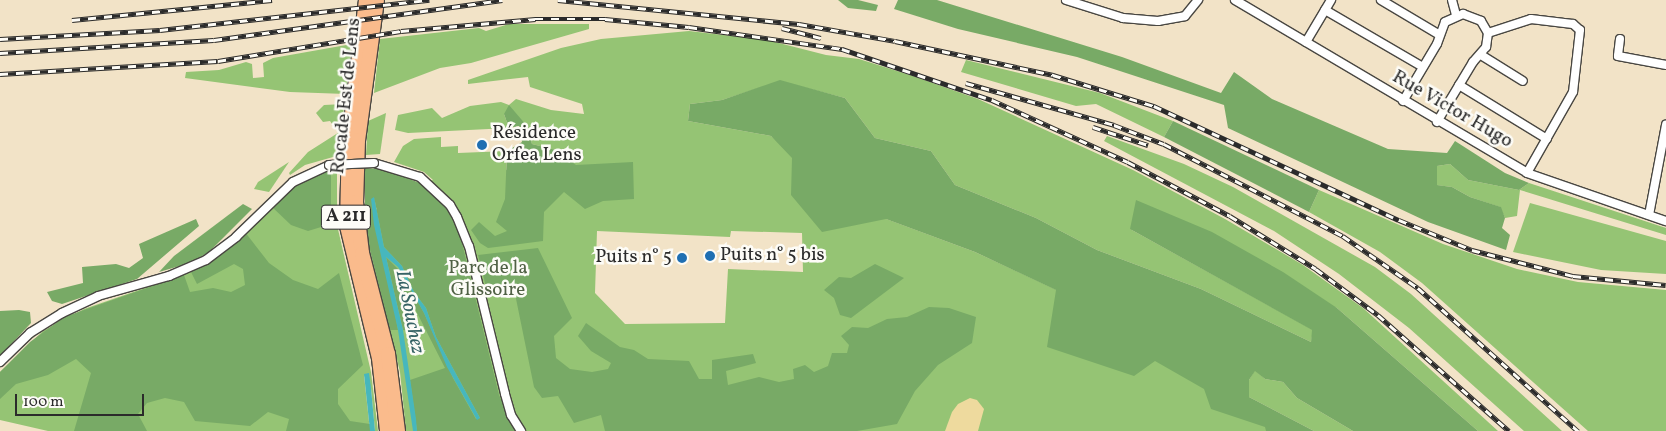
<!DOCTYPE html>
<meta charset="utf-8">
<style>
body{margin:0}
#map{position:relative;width:1666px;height:431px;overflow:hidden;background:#f2e3c7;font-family:Vollkorn,serif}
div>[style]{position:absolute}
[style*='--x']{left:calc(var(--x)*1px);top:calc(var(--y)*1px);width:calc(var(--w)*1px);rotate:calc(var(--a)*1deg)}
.green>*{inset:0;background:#95c474}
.forest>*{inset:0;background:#78aa66}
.sand>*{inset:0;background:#eeda9e}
.water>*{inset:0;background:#47b7bd}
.roads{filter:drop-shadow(1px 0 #494742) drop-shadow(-1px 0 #494742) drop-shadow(0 1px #494742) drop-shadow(0 -1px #494742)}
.minor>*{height:8px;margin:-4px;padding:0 4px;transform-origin:4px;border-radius:4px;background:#fff}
.motorway>*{height:14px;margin:-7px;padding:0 7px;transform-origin:7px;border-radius:7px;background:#fabb8c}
.rail>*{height:4.5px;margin-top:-2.25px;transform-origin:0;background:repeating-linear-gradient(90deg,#fdfcf7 0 8px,#2b2b2b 0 16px);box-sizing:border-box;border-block:1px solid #2b2b2b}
.bridges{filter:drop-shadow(1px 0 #494742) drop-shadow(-1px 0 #494742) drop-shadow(0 1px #494742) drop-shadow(0 -1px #494742)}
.minor-bridge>*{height:8px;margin:-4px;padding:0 4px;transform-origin:4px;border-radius:4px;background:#fff}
.dots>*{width:14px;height:14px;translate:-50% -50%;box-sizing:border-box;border:2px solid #fdfcf7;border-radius:50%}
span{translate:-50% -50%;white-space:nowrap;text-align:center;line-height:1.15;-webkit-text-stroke:5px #fdfcf7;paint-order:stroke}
.shield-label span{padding:1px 4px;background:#fdfcf7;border:1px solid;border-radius:4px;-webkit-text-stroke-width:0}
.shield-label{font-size:18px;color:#2b2b2b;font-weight:700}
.street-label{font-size:19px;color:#2b2b2b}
.poi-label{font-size:19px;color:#2b2b2b}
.left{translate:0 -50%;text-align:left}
.right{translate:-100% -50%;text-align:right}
.park-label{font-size:19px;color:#506145}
.water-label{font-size:20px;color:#366365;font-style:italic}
.scale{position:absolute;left:15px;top:394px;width:129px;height:22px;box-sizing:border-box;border:2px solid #2b2b2b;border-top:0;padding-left:6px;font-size:15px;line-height:18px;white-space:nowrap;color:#2b2b2b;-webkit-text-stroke:4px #fdfcf7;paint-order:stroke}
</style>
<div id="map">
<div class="green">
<div style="clip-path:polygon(509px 24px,589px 24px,589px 29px,471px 63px,440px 68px,374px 93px,380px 39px,479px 28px,486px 31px)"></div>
<div style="clip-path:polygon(evenodd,689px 31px,767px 40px,826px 55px,859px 59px,913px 76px,978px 99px,1133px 170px,1225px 219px,1303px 265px,1363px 308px,1498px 431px,1478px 431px,1337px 308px,1130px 229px,1313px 330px,1311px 342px,1201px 289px,1097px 250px,1036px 218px,955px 185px,931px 151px,875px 138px,845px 98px,780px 81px,722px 100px,690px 104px,688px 121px,771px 136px,854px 207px,975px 252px,1091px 306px,1288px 431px,406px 431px,400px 372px,365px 230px,387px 191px,433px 180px,424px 172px,394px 162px,403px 146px,414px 139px,441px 137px,441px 147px,458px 146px,458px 153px,507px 151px,506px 170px,575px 165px,556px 150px,532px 144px,527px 126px,504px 114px,509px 128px,408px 133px,395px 130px,398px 115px,432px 108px,442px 118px,470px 106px,501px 102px,509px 105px,516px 99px,551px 110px,584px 114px,582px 104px,530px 87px,528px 77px,468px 84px,468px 80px,561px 48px,601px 39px,689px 31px,597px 231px,730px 237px,731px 231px,802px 233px,803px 272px,728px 269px,725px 323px,625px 324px,595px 293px,597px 231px)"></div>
<div style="clip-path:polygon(352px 44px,346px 94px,290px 92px,185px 78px,186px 72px,219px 70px,246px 62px,252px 64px,253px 78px,264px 77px,263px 63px,273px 58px)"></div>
<div style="clip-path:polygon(966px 60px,1100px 93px,1173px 121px,1164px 137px,1096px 104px,1076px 106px,961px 72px)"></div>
<div style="clip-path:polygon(344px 104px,343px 120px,332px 124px,330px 121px,323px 122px,316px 113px,324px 105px)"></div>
<div style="clip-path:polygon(386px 113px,380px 154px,366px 155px,368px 121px)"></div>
<div style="clip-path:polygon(341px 131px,340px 155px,305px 165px,290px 175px,289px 173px,308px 152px)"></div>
<div style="clip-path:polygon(1107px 136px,1184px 164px,1233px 187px,1375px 267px,1411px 294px,1562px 431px,1524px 431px,1409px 328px,1339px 274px,1274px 231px,1104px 141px)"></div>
<div style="clip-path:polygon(289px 162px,269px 192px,254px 189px,258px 182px)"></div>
<div style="clip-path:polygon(1450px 164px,1468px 180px,1519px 190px,1529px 183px,1666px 228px,1666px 235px,1520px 190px,1517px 216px,1505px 218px,1500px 207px,1470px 197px,1452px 187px,1436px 185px,1437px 166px)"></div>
<div style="clip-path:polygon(337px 169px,337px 225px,371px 372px,378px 431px,375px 431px,371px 388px,364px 375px,370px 431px,48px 431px,0 420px,0 372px,43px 331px,84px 309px,197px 270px,237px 241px,271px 206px,318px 172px)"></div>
<div style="clip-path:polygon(1319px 190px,1443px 244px,1517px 269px,1578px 282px,1666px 290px,1666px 431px,1588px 431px,1422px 283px,1380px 252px,1309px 212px)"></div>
<div style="clip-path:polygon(1530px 203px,1666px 241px,1666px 274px,1601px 270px,1513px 252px)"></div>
<div style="clip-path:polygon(1255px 370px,1265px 379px,1283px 382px,1297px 398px,1353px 431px,1314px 431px,1249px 397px,1249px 380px)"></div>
</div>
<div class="forest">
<div style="clip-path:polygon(838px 0,858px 0,878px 5px,876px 11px,848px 8px)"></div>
<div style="clip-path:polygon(898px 0,937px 0,1122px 57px,1221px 93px,1234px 72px,1272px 99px,1388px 149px,1447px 153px,1455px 141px,1505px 173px,1529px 183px,1519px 190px,1468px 180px,1450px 164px,1437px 166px,1437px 185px,1452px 187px,1470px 197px,1501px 207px,1505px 218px,1502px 228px,1510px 235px,1506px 250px,1428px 222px,1228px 128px,1224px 105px,1077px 57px,958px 29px,894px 9px)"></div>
<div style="clip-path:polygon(780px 80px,845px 98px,875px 138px,931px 151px,955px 185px,1036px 218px,1097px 250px,1201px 289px,1311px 342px,1312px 330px,1130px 229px,1136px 200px,1212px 232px,1283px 272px,1337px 308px,1478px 431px,1353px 431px,1297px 398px,1283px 382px,1265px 379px,1255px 371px,1249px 380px,1249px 397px,1314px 431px,1266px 431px,1265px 427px,1211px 409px,1204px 389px,1155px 361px,1134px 376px,1047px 347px,1056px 290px,975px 252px,886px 219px,822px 232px,791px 195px,792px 158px,771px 136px,688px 121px,690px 104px,722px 100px)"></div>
<div style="clip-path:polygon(509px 105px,527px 126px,532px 144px,556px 150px,576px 165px,633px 162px,634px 199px,603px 201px,585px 209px,564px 192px,544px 212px,543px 241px,488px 248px,480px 243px,471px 230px,479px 222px,495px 236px,507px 231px,496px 222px,505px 199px,507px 151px,522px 142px,519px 126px,509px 128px,504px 114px)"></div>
<div style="clip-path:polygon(1173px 121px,1319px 190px,1309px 212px,1164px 137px)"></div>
<div style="clip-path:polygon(365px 168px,383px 169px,420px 183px,442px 202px,453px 220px,461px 239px,499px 395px,516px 431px,417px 431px,410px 380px,445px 368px,409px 297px,403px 300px,403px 310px,411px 322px,411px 331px,403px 330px,386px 257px,402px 273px,424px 313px,453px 378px,476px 419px,480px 418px,436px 337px,426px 308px,414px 292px,402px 266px,384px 247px,374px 197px,398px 330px,390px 330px,365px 230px)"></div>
<div style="clip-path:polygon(331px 170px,331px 224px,308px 231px,291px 225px,271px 206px,303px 180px)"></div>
<div style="clip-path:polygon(243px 204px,252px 209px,209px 252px,190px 263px,159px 272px,174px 256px)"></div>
<div style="clip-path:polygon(196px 219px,199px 226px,137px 279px,62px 304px,52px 301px,47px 292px,83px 283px,82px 267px,116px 264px,129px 268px,143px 258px,139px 244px)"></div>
<div style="clip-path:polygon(245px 232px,269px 263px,293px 280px,318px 289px,339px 273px,363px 365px,338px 389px,338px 404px,350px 421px,370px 424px,370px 431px,286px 431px,289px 419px,268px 412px,250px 426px,195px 421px,184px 402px,165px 398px,147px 403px,138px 414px,147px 431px,74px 431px,91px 373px,76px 359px,48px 375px,16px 384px,0 399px,0 372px,30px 342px,64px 317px,184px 275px,190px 292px,213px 288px,231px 292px,245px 285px,243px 269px,234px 264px,197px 284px,191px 272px,219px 256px)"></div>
<div style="clip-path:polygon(538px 248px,572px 318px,554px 336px,556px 358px,570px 369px,592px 372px,608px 369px,611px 363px,591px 351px,578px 336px,586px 323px,620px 347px,634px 350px,648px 359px,689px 361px,699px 379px,712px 379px,712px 360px,753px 354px,756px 363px,726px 371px,728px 385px,759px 377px,779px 382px,794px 379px,793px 369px,805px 365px,814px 372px,828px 366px,832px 353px,847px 353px,849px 345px,841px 336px,852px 327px,868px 328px,887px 319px,907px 317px,929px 307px,949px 308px,976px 317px,972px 343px,938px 365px,915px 391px,897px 424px,857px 431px,605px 431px,601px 415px,574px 423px,558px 396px,542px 398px,534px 387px,514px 289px,488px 295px,478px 255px)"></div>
<div style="clip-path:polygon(875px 264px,904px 278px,851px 318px,840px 315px,834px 298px,824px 290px,839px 277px,851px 278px)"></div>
<div style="clip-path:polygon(19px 310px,30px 312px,31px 323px,0 356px,0 311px)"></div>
</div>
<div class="sand">
<div style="clip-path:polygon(970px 398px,977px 400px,984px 409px,978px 431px,945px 431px,952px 412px,958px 404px)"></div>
</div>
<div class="water">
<div style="clip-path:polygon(374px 197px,384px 247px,402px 266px,414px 292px,426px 308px,436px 337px,480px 418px,477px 420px,447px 367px,424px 313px,398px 267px,386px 257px,403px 330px,416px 419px,417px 431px,413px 431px,398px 330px,374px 225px,371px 199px)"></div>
<div style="clip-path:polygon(369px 373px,371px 388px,375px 431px,370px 431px,364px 374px)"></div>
</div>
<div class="roads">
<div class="minor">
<div style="--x:1066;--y:0;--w:60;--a:17.5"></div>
<div style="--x:1123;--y:18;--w:35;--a:5"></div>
<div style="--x:1158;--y:21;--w:27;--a:-10"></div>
<div style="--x:1185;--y:16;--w:21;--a:-51"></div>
<div style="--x:1235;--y:0;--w:339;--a:30.6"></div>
<div style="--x:1527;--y:173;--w:147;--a:19.1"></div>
<div style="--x:1381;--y:0;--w:66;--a:30.8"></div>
<div style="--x:1452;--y:0;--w:16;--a:75"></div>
<div style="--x:1325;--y:10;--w:113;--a:30.2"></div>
<div style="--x:1488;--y:33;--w:45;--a:-18"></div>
<div style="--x:1531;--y:19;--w:42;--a:6.8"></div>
<div style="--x:1573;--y:24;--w:9;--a:41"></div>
<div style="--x:1580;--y:30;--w:62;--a:96.4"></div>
<div style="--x:1573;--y:92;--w:93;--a:119.6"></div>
<div style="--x:1620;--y:39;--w:17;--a:97"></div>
<div style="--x:1618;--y:56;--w:49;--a:10.6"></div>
<div style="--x:1306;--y:42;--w:49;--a:-59.2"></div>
<div style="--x:1481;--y:55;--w:49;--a:31.8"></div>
<div style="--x:1459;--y:85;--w:103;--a:31.5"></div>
<div style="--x:1403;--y:101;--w:66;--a:-59.2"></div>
<div style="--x:1437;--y:44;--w:23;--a:-70"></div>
<div style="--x:1445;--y:22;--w:20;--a:-24"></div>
<div style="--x:1463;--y:14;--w:19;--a:21"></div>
<div style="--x:1481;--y:21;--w:14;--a:60"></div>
<div style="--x:1488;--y:33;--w:14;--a:98"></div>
<div style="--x:1486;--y:47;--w:20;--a:131"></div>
<div style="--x:1473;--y:62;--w:70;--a:121"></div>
<div style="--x:374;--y:163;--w:48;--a:16.9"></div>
<div style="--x:420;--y:177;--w:41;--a:43"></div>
<div style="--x:450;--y:205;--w:14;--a:60"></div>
<div style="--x:457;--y:217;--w:31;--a:68"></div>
<div style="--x:469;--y:246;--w:152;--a:76.3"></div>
<div style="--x:505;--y:394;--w:22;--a:74"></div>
<div style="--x:511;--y:415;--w:19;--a:58"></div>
<div style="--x:1649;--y:215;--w:92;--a:-79.3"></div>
<div style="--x:0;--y:362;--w:42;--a:-44"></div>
<div style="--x:30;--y:333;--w:38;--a:-32"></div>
<div style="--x:62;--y:313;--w:40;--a:-25"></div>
<div style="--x:98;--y:296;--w:74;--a:-15.7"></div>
<div style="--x:169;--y:276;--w:40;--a:-23.4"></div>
<div style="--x:206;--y:260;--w:38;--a:-37"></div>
<div style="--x:236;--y:237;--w:79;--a:-44"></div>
<div style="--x:293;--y:182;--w:40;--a:-25"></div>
</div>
<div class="motorway">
<div style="--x:366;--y:0;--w:139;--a:97"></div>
<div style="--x:349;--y:138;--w:88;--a:91.3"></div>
<div style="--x:347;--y:226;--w:136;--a:76.4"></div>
<div style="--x:379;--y:358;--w:73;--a:83.7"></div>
<div style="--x:377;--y:0;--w:141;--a:97.7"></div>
<div style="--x:358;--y:140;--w:62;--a:91.8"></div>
<div style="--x:356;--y:202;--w:51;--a:83.3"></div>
<div style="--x:362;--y:253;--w:104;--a:75.6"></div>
<div style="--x:388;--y:354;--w:78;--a:82.6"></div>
</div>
</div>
<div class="rail">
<div style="--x:558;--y:0;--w:242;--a:5.7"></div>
<div style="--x:799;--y:24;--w:97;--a:10"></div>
<div style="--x:895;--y:41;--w:162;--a:12.1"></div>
<div style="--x:1053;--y:75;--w:106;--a:17.1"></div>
<div style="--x:1154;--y:106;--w:270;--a:25"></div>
<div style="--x:1399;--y:220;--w:79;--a:22.3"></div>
<div style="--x:1472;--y:250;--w:104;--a:14.4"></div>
<div style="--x:1573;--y:276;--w:93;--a:5.5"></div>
<div style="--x:72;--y:20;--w:201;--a:-5.7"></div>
<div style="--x:782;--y:28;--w:40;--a:14.4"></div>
<div style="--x:0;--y:39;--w:160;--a:-3.2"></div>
<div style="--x:160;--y:30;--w:271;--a:-6.4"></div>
<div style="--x:0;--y:53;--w:214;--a:-3.5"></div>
<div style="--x:214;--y:40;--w:291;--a:-7.9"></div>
<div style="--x:0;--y:74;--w:218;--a:-3.4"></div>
<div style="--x:218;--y:61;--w:185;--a:-9.3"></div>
<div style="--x:401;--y:31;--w:135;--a:-5.1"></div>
<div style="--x:535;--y:19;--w:70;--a:0"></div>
<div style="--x:605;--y:19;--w:84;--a:5.4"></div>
<div style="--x:689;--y:27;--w:155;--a:8.2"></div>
<div style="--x:842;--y:49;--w:158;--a:18.8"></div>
<div style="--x:992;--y:100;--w:149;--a:24.5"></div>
<div style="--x:1128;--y:162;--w:115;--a:27.9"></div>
<div style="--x:1230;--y:216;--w:101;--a:31.6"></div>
<div style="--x:1316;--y:269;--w:77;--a:36.6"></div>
<div style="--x:1378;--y:315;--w:175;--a:41.5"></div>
<div style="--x:966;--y:83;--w:154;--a:15.8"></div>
<div style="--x:1114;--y:125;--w:53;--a:20.8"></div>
<div style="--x:1164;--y:144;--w:201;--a:27.2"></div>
<div style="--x:1343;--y:236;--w:91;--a:34.7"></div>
<div style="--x:1418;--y:288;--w:215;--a:41.8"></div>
<div style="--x:1093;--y:127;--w:58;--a:18.1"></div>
</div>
<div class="bridges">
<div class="minor-bridge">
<div style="--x:329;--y:165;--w:45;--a:-2.5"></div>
</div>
</div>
<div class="dots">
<div style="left:482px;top:145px;background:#1f6fb2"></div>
<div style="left:710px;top:256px;background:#1f6fb2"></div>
<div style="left:682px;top:258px;background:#1f6fb2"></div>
</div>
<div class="shield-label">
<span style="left:346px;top:217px">A 211</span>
</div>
<div class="street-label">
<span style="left:347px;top:96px;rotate:-84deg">Rocade Est de Lens</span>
<span style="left:1452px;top:110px;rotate:30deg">Rue Victor Hugo</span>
</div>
<div class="poi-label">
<span class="left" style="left:492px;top:145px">Résidence<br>Orfea Lens</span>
<span class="left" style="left:720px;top:256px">Puits n° 5 bis</span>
<span class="right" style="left:672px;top:258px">Puits n° 5</span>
</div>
<div class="park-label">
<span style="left:488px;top:280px">Parc de la<br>Glissoire</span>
</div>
<div class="water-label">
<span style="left:409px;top:312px;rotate:79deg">La Souchez</span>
</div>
<div class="scale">100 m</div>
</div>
